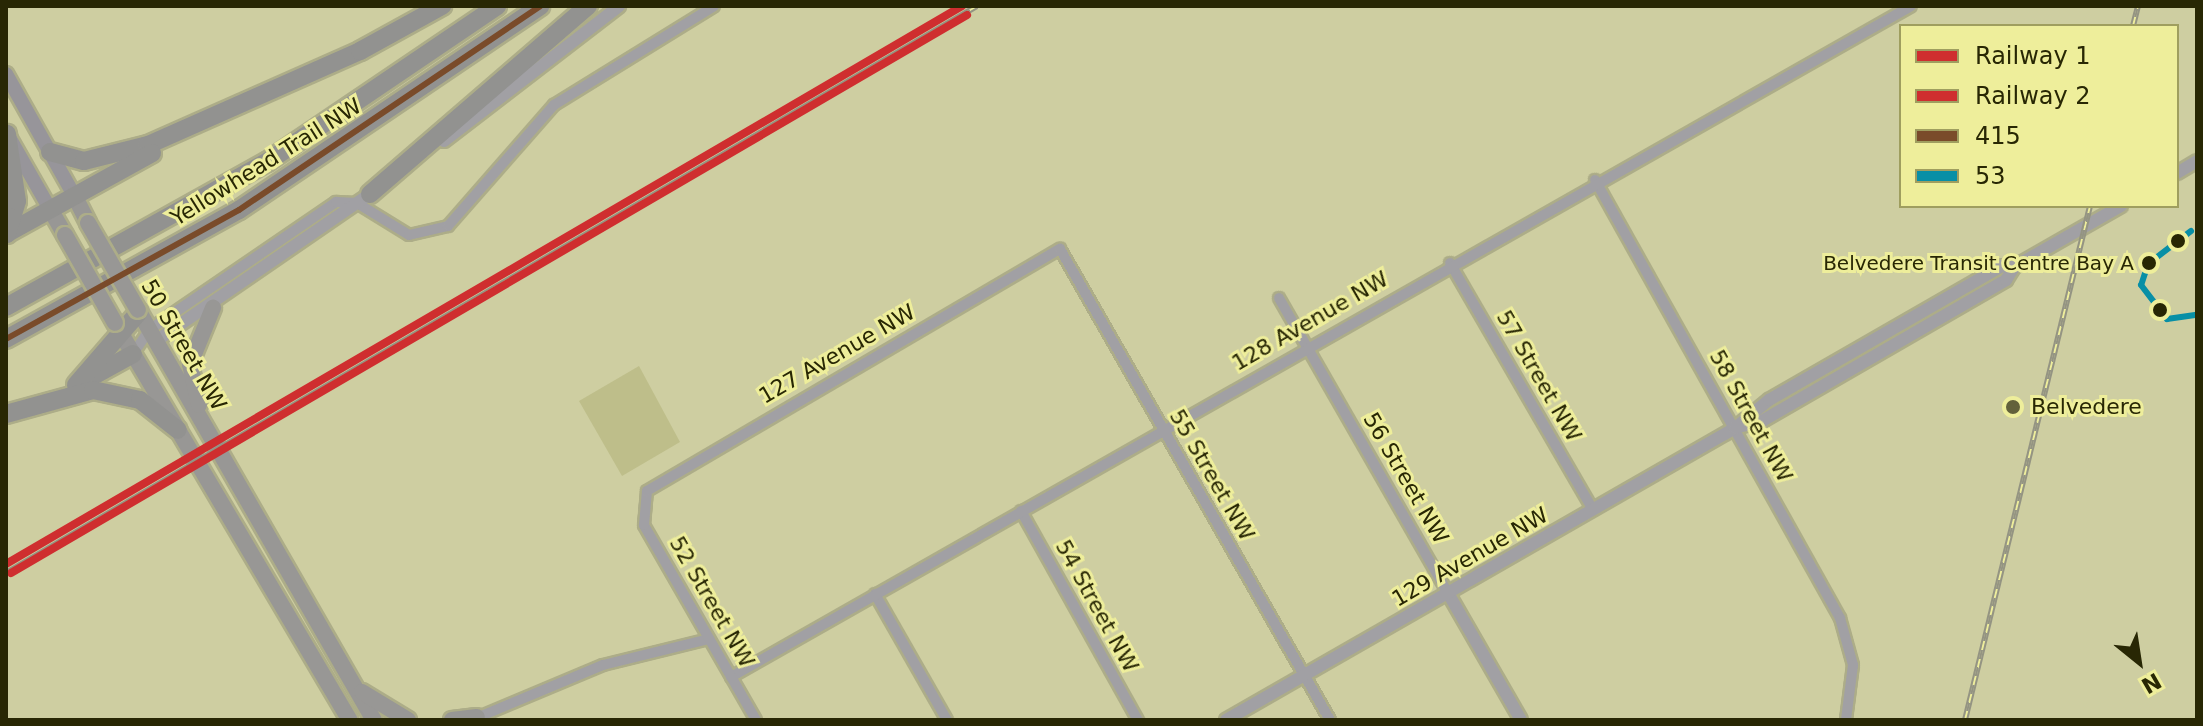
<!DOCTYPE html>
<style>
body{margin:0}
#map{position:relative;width:2203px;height:726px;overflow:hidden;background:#cecea1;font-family:"DejaVu Sans",sans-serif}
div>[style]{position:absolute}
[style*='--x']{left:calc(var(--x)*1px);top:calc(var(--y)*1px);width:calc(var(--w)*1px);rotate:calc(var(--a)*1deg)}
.green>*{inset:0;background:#bebe8a}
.roads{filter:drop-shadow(2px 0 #adad88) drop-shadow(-2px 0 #adad88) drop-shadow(0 2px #adad88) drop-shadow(0 -2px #adad88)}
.minor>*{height:10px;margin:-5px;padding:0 5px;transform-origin:5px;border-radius:5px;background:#a1a0a4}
.tertiary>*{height:12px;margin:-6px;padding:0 6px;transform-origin:6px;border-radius:6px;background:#a1a0a4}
.secondary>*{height:14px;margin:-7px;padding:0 7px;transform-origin:7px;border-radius:7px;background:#97959a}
.primary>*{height:16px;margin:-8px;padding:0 8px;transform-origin:8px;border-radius:8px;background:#989795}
.motorway>*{height:18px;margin:-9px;padding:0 9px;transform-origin:9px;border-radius:9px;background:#929290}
.rail>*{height:6px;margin-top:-3px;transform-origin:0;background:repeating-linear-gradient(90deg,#eeee9b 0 9px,#949482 0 18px);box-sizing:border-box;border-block:2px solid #949482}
.bridges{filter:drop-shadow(2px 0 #adad88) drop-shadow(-2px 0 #adad88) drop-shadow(0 2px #adad88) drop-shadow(0 -2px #adad88)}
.primary-bridge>*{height:16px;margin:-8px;padding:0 8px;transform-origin:8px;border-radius:8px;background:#989795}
.bus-1>*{height:6px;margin:-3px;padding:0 3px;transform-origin:3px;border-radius:3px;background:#7a4b2a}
.bus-2>*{height:6px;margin:-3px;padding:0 3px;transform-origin:3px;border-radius:3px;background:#088fa6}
.rail-1>*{height:8px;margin:-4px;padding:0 4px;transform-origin:4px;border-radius:4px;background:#cf2e2f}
.rail-2>*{height:8px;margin:-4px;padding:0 4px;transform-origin:4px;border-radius:4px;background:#cf2e2f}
.dots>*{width:22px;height:22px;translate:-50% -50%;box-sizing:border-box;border:4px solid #eeee9b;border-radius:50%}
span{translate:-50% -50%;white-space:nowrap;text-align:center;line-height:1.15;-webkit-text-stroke:6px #eeee9b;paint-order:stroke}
.bus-label{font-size:20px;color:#282704}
.right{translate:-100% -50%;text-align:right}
.street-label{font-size:22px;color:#282704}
.poi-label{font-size:22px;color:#282704}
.left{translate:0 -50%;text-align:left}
.frame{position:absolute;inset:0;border:8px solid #282704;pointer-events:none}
.legend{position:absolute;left:1899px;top:24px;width:280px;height:184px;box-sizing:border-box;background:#eeee9b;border:2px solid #9f9e5f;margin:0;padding:10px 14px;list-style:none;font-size:24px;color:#282704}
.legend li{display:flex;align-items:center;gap:16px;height:40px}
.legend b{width:40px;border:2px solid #9f9e5f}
.north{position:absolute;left:2099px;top:622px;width:80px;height:80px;-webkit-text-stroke:6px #eeee9b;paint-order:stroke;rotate:150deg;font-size:22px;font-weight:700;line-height:32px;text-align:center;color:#282704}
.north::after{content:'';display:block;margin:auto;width:28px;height:36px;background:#282704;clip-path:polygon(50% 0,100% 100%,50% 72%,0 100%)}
</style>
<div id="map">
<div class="green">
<div style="clip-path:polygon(639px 366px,680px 442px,622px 476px,579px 401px)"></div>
</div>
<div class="roads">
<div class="minor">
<div style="--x:1595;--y:180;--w:502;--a:60.78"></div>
<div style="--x:1840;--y:618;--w:49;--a:74.5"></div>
<div style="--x:1853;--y:665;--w:55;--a:97.3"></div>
<div style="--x:1450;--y:263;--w:285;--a:59.9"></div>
<div style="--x:1279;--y:298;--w:340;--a:60.2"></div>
<div style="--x:133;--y:354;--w:29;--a:-56"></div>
<div style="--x:149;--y:330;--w:227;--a:-34.4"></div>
<div style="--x:336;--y:202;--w:21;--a:3"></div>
<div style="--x:357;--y:203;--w:61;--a:31.6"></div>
<div style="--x:409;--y:235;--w:40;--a:-13"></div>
<div style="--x:448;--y:226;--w:161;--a:-48.8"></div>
<div style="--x:554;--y:105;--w:188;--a:-31.7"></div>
<div style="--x:1021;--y:511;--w:240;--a:60.8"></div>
<div style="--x:875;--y:594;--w:145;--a:60.3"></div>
<div style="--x:731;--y:677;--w:1357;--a:-29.62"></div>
<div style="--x:474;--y:719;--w:140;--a:-22.7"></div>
<div style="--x:603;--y:665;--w:109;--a:-13.8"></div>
<div style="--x:756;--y:720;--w:225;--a:-119.9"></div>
<div style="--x:644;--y:525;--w:34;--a:-85"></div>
<div style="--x:647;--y:491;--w:479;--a:-30.4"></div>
<div style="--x:1060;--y:249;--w:543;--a:60.18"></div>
</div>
<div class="tertiary">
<div style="--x:444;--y:141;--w:221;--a:-37.6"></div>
<div style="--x:2177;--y:173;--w:23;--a:-31"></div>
<div style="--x:156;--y:341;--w:265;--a:-34.5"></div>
<div style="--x:1738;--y:427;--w:25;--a:-14"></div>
<div style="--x:1762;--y:421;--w:282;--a:-30"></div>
<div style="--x:2006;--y:280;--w:15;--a:-58"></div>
<div style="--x:2014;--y:267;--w:123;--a:-29.7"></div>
<div style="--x:1448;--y:593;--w:146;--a:60.1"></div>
<div style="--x:1226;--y:720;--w:587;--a:-29.84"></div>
<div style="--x:1735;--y:428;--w:44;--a:-39.5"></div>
<div style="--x:1769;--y:400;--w:269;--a:-29.9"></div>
<div style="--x:2002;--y:266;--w:12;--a:5"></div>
</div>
<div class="secondary">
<div style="--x:6;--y:74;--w:139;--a:60.7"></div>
<div style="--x:10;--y:139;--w:81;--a:60.3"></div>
</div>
<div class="primary">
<div style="--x:74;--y:195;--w:31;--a:63"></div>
<div style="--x:50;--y:209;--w:30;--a:60"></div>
<div style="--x:138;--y:310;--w:473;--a:60.1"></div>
<div style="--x:116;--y:325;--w:459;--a:59.4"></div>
<div style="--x:199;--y:405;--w:42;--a:-102.4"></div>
<div style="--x:190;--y:364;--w:61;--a:-67.7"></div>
<div style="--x:362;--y:692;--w:54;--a:31.3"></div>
<div style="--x:452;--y:720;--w:25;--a:-7"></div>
</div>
<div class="motorway">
<div style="--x:50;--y:152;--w:35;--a:15"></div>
<div style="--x:84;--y:161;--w:66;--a:-14"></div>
<div style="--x:148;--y:145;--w:232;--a:-23.9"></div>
<div style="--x:360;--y:51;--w:94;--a:-28.8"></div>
<div style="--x:370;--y:194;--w:288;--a:-40.8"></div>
<div style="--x:6;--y:234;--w:167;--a:-29"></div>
<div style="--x:7;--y:234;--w:34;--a:-73"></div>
<div style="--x:17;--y:201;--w:68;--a:-98.5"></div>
<div style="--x:6;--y:307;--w:299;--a:-29.1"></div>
<div style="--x:267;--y:162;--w:278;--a:-34.1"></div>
<div style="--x:6;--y:339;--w:266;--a:-29"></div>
<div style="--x:239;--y:210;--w:364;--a:-34.1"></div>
<div style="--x:97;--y:374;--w:41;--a:-29.1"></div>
<div style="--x:76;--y:385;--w:96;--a:-49.2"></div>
<div style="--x:6;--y:414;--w:90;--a:-15.4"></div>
<div style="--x:93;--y:390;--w:48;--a:12"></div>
<div style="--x:140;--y:400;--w:48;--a:38.3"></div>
</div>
</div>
<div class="rail">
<div style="--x:2133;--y:26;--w:21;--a:-76"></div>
<div style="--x:6;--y:573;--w:1124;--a:-30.28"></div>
<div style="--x:1965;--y:720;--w:529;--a:-76.33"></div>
</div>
<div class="bridges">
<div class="primary-bridge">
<div style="--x:88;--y:223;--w:100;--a:60.1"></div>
<div style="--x:65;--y:235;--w:101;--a:60.4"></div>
</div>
</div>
<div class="bus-1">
<div style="--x:6;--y:339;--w:266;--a:-29"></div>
<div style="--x:239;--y:210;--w:364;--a:-34.1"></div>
</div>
<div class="bus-2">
<div style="--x:2191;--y:231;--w:54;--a:142.5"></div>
<div style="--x:2148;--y:264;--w:22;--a:108"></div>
<div style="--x:2141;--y:285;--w:43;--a:52.6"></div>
<div style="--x:2167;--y:319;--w:30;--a:-8"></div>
</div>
<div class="rail-1">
<div style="--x:6;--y:564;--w:1107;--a:-30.27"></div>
</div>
<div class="rail-2">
<div style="--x:11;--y:573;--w:1107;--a:-30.27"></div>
</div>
<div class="dots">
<div style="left:2178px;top:241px;background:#282704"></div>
<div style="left:2149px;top:263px;background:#282704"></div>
<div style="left:2160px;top:310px;background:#282704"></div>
<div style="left:2013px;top:407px;background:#62613b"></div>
</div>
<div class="bus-label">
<span class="right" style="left:2134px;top:263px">Belvedere Transit Centre Bay A</span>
</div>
<div class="street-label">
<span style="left:266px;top:162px;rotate:-32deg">Yellowhead Trail NW</span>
<span style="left:1310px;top:321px;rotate:-30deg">128 Avenue NW</span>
<span style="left:184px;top:345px;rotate:60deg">50 Street NW</span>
<span style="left:837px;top:354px;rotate:-30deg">127 Avenue NW</span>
<span style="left:1539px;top:376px;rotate:60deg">57 Street NW</span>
<span style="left:1751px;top:416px;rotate:61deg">58 Street NW</span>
<span style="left:1212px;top:475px;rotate:60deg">55 Street NW</span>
<span style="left:1406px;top:478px;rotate:60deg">56 Street NW</span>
<span style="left:1470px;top:557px;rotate:-30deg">129 Avenue NW</span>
<span style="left:712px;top:602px;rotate:60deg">52 Street NW</span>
<span style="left:1097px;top:606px;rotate:61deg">54 Street NW</span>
</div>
<div class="poi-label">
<span class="left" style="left:2031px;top:407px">Belvedere</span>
</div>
<div class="frame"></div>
<ul class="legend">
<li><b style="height:10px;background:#cf2e2f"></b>Railway 1</li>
<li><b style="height:10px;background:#cf2e2f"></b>Railway 2</li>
<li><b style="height:10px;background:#7a4b2a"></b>415</li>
<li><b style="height:10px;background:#088fa6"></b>53</li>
</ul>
<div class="north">N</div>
</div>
